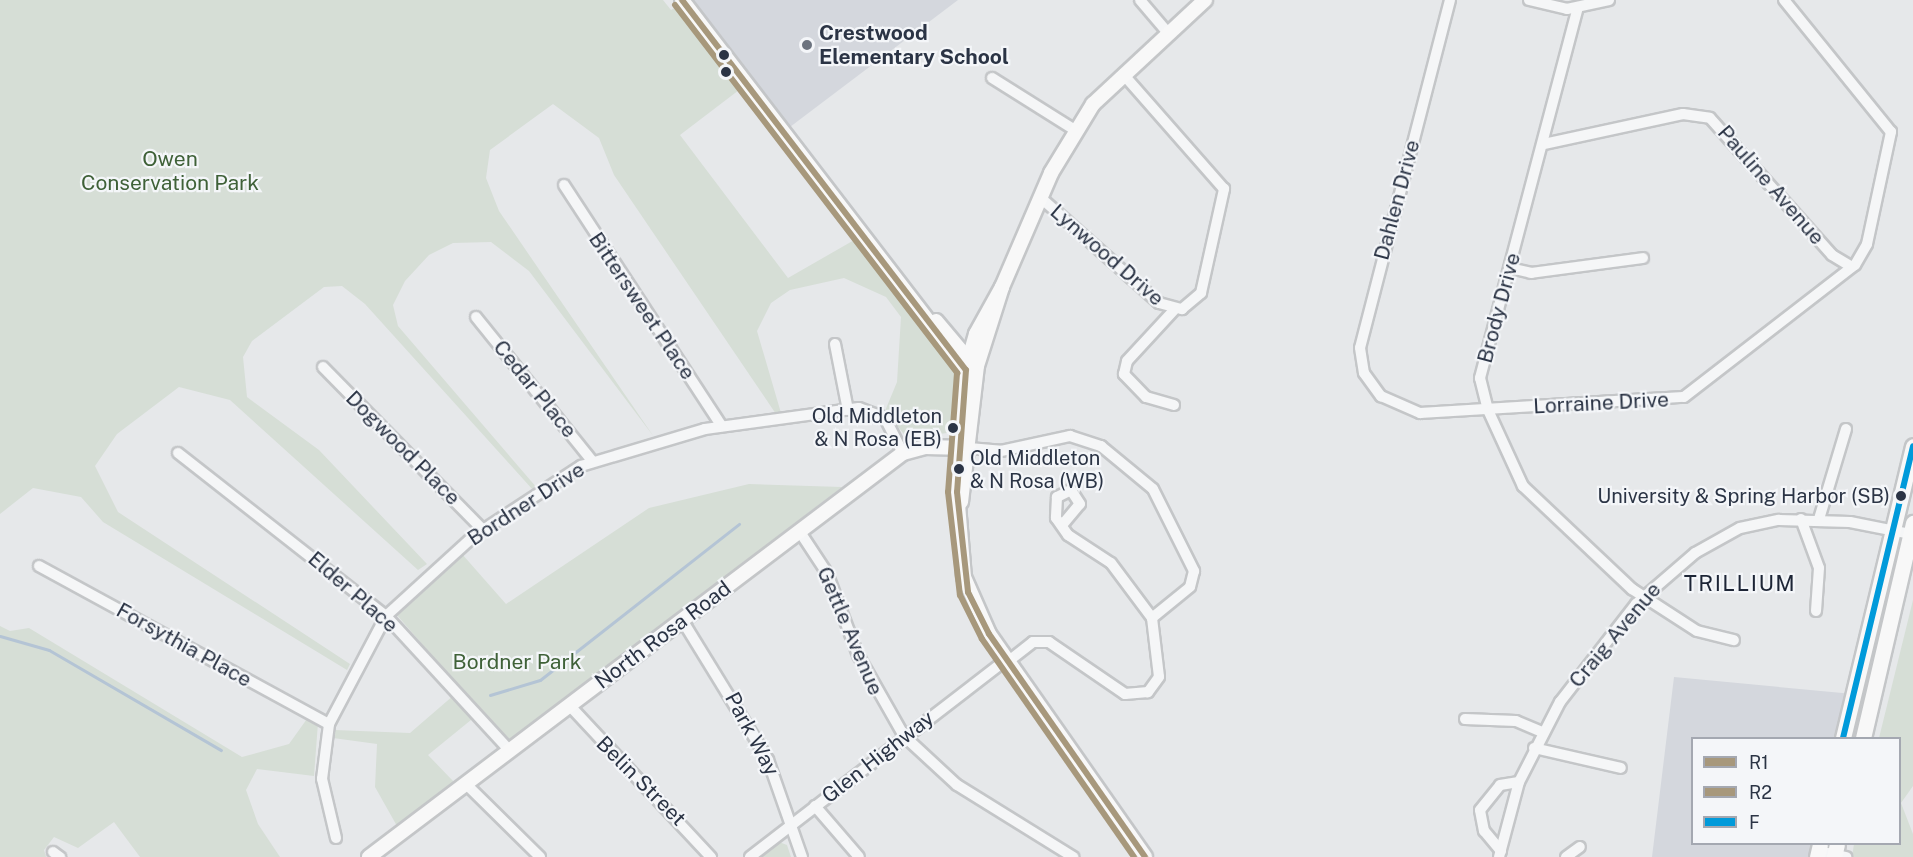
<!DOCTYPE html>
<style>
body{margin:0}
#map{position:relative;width:1913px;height:857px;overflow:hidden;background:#e6e8ea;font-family:"Public Sans",sans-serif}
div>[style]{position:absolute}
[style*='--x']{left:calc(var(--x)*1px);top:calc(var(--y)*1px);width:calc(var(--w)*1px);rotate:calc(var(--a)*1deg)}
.built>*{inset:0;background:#d4d7dd}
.green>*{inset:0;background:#d6ded6}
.stream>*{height:3px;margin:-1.5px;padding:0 1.5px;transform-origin:1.5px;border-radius:1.5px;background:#b4c4d5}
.roads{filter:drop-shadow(2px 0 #c4c6c8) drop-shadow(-2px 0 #c4c6c8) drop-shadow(0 2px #c4c6c8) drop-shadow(0 -2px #c4c6c8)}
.street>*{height:10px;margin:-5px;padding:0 5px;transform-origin:5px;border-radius:5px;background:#f5f6f7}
.secondary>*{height:14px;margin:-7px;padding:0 7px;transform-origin:7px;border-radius:7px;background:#f8f8f8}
.primary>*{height:15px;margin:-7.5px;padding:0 7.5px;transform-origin:7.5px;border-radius:7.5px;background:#f8f8f8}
.bus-1>*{height:6px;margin:-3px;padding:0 3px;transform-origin:3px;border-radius:3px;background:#a7987c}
.bus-2>*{height:6px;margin:-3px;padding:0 3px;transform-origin:3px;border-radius:3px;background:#a7987c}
.bus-3>*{height:6px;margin:-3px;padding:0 3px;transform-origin:3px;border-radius:3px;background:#009ada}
.dots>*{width:16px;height:16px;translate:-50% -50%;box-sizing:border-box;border:3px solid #f4f6f9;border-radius:50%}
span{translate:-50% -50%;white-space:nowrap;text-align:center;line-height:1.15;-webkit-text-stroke:4.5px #f4f6f9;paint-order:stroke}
.bus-label{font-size:20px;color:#2b3445}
.right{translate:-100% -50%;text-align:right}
.left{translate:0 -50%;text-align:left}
.poi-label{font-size:21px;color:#2b3445;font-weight:700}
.park-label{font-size:21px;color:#3f6138}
.street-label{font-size:21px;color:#2b3445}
.neighbourhood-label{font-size:22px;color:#1d2536;letter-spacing:1.5px}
.legend{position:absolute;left:1691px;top:737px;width:210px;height:108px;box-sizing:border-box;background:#f4f6f9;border:2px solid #a4a8b1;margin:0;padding:8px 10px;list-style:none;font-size:18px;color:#2b3445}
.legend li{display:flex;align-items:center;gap:12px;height:30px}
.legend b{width:30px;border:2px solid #a4a8b1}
</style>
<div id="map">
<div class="built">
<div style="clip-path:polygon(682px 0,958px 0,782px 133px)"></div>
<div style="clip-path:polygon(1674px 677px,1853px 694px,1843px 738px,1692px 738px,1692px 844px,1820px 844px,1817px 857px,1652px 857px)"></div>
</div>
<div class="green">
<div style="clip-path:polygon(0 0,663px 0,671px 10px,676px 7px,739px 90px,680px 135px,788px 278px,856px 239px,959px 373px,953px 432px,908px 439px,885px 411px,897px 382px,901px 317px,886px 297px,844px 278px,790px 290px,771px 303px,757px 331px,781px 413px,776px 414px,614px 175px,599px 138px,553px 104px,490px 150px,486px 178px,499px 211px,654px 437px,529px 271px,491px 242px,453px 243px,429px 255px,405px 281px,393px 305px,398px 326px,537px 488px,533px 490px,365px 304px,342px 286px,324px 287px,252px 341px,243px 357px,247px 397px,319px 450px,427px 564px,418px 570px,230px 400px,179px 387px,117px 434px,95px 466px,118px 512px,350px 664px,347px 670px,103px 522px,81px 497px,33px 488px,0 514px)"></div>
<div style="clip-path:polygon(749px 484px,842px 487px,511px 741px,482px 711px,428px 755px,454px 782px,397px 826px,375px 787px,377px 744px,333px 738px,335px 730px,410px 733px,461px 689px,396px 614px,462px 554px,506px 604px,649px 508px)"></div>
<div style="clip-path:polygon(1913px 600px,1913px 786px,1901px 803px,1913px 834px,1913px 857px,1852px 857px,1854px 844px,1900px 844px,1900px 738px,1879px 738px)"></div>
<div style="clip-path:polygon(0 626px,10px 631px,29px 628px,242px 757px,289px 744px,309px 716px,318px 723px,314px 776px,257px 769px,246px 790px,258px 824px,280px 857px,140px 857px,114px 822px,78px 848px,54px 837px,44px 850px,46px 857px,0 857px)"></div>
<div style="clip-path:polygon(779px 842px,787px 845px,791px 857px,760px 857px)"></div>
</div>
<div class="stream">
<div style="--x:0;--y:636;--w:51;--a:15.9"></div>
<div style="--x:49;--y:650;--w:199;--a:30.2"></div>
<div style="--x:490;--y:695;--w:52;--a:-16.7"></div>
<div style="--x:540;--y:680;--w:253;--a:-38.1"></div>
</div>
<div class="roads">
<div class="street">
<div style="--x:1140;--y:0;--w:43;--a:49.7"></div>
<div style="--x:1450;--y:0;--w:359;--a:104.5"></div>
<div style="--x:1360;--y:348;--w:25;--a:81"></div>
<div style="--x:1364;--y:373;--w:29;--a:54"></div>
<div style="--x:1381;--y:396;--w:43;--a:23.6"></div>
<div style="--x:1420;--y:413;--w:264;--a:-3.5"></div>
<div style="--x:1684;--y:397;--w:216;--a:-37.7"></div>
<div style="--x:1855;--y:265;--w:24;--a:-60"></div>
<div style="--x:1867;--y:244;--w:115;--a:-77.9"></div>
<div style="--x:1891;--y:132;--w:170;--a:-129"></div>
<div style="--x:1529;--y:0;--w:39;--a:13"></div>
<div style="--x:1567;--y:9;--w:43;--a:-12.1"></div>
<div style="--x:1578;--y:7;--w:384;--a:104.8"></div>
<div style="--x:1480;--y:378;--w:33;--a:76"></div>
<div style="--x:1488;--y:410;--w:84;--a:65.3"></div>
<div style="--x:1523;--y:486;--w:150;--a:43.4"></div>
<div style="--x:1632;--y:589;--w:77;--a:32.9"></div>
<div style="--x:1697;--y:631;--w:38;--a:14"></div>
<div style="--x:992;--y:78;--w:98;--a:32.1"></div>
<div style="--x:1544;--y:144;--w:142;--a:-12.2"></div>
<div style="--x:1683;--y:114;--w:27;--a:8"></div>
<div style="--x:1710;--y:118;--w:183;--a:48.3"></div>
<div style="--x:1832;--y:255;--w:23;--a:31"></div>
<div style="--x:564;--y:185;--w:288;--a:56.8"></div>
<div style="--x:1041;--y:198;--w:158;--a:41.7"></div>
<div style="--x:1159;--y:303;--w:24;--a:15"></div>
<div style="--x:1182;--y:309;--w:25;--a:-40"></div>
<div style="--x:1201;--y:293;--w:107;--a:-77.5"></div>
<div style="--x:1224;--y:189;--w:153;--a:-131.3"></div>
<div style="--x:1510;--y:268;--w:22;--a:13"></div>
<div style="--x:1531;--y:273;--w:113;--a:-7.6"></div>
<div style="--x:476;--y:317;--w:186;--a:51.1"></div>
<div style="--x:835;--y:344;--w:67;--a:78.9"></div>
<div style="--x:323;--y:367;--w:228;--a:45.5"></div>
<div style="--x:1174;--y:405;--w:29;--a:-164"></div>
<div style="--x:1146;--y:397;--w:32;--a:-134"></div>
<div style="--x:1124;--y:374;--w:13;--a:-77"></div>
<div style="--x:1127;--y:361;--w:71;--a:-47.3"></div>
<div style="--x:969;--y:448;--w:32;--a:5"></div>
<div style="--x:1001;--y:451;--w:71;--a:-12.3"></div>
<div style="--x:1070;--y:436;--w:33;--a:18"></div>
<div style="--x:1101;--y:446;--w:67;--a:39.6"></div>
<div style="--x:1153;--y:489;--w:92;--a:63.4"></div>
<div style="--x:1194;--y:571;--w:16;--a:104"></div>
<div style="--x:1190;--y:587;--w:49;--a:140.8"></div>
<div style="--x:1152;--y:618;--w:59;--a:83.2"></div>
<div style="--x:1159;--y:677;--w:19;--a:126"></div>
<div style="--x:1148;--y:692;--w:23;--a:175"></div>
<div style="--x:1125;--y:694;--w:92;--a:-145.6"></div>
<div style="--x:1049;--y:642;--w:16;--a:180"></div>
<div style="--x:1033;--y:642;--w:31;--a:142"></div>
<div style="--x:178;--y:453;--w:264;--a:38.1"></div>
<div style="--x:386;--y:616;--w:183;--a:47.4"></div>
<div style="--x:1801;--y:519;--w:52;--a:69.8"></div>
<div style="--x:1819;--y:568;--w:43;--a:94"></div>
<div style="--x:1819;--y:519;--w:94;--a:-73.3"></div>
<div style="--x:1063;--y:524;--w:26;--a:-50"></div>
<div style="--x:1080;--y:504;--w:17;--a:-123"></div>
<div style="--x:1071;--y:490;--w:16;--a:153"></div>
<div style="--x:1057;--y:497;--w:21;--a:93"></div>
<div style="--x:1056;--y:518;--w:21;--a:55"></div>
<div style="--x:1068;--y:535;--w:51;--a:33.1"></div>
<div style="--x:1111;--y:563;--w:69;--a:53.3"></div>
<div style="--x:800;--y:532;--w:49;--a:56.6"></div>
<div style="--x:827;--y:573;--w:88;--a:69.3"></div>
<div style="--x:858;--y:655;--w:93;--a:60.4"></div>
<div style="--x:904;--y:736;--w:72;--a:42.8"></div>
<div style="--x:957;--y:785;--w:137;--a:31.8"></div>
<div style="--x:39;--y:566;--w:330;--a:28.6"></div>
<div style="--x:682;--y:620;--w:164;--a:58.4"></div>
<div style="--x:768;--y:760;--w:103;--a:70.7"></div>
<div style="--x:570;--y:706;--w:207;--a:47"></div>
<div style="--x:1465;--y:719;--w:51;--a:2.2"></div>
<div style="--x:1516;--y:721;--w:28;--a:23"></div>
<div style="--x:1534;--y:748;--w:89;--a:12.9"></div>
<div style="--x:466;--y:784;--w:104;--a:44.6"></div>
<div style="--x:815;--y:806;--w:67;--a:49.2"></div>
<div style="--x:336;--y:838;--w:61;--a:-103.3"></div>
<div style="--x:322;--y:779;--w:55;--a:-82.7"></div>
<div style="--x:329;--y:724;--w:122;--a:-62.2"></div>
<div style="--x:386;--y:616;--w:119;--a:-42.3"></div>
<div style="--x:474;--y:536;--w:128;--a:-33.2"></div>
<div style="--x:581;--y:466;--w:129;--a:-16.6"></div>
<div style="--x:705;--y:429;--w:155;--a:-7.8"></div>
<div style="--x:859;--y:408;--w:28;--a:21"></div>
<div style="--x:885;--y:418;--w:39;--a:63"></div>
<div style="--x:1501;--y:851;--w:26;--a:-130"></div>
<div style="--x:1484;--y:831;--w:21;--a:-101"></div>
<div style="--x:1480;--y:810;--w:32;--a:-51"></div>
<div style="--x:1500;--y:785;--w:19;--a:-9"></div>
<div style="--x:1818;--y:851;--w:29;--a:12"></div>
<div style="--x:53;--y:852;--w:9;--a:36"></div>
<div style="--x:750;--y:857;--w:324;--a:-37.6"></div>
<div style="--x:1499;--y:857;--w:78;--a:-75.1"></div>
<div style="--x:1519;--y:782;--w:90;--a:-62.9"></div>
<div style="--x:1560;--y:702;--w:124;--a:-52.2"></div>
<div style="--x:1636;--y:604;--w:78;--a:-40.8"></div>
<div style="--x:1695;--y:553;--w:51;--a:-29.1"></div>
<div style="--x:1740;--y:528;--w:40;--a:-12"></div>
<div style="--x:1779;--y:520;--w:71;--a:1.6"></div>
<div style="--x:1850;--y:522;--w:61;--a:11.3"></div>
<div style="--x:1566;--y:857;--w:17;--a:-36"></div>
</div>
<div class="secondary">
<div style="--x:682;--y:0;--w:466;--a:52.5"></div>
<div style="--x:1002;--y:287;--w:54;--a:119"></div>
<div style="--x:976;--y:334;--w:37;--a:106"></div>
<div style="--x:966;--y:370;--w:122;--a:94.2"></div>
<div style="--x:957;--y:492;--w:85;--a:85.3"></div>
<div style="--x:964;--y:577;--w:62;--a:66.3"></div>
<div style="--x:989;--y:634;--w:272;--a:55"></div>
<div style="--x:936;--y:321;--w:50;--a:49.9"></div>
<div style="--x:961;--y:502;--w:137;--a:-83.3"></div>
<div style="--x:977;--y:366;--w:83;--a:-72.4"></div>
<div style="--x:1002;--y:287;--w:124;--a:-66.7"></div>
<div style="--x:1051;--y:173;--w:81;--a:-58.7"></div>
<div style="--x:1093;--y:104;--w:153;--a:-42.9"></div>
<div style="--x:369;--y:857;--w:670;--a:-37.11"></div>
<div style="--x:903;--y:453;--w:23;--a:-15"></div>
<div style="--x:925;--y:447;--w:44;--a:1.3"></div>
</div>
<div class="primary">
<div style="--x:1843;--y:738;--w:300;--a:-76.5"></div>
<div style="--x:1863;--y:738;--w:221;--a:-76.9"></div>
<div style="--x:1817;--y:857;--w:13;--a:-77"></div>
<div style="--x:1834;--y:857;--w:13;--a:-77"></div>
</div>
</div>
<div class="bus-1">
<div style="--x:682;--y:0;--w:466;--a:52.5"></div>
<div style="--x:966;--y:370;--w:122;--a:94.2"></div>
<div style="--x:957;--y:492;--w:101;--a:83.7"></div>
<div style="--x:968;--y:592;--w:47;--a:63.4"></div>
<div style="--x:989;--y:634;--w:272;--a:55"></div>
</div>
<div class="bus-2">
<div style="--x:675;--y:5;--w:464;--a:52.5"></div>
<div style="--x:957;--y:373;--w:119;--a:94.3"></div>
<div style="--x:948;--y:492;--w:104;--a:83.4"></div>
<div style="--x:960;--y:595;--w:49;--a:63.4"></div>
<div style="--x:982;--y:639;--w:266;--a:55.1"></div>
</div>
<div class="bus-3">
<div style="--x:1843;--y:738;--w:300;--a:-76.5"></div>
</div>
<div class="dots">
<div style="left:807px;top:45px;background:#6c737f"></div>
<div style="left:724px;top:55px;background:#2b3445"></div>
<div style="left:726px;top:72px;background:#2b3445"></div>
<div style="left:953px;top:428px;background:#2b3445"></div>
<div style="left:959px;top:469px;background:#2b3445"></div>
<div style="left:1901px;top:496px;background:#2b3445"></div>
</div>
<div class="bus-label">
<span class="right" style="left:942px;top:428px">Old Middleton<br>&amp; N Rosa (EB)</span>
<span class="left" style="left:970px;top:470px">Old Middleton<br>&amp; N Rosa (WB)</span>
<span class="right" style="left:1890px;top:496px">University &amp; Spring Harbor (SB)</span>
</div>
<div class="poi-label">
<span class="left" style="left:819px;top:45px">Crestwood<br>Elementary School</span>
</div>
<div class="park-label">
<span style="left:170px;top:171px">Owen<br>Conservation Park</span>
<span style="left:517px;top:662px">Bordner Park</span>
</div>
<div class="street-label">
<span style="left:1771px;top:185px;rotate:49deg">Pauline Avenue</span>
<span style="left:1397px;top:200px;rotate:-75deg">Dahlen Drive</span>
<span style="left:1107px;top:255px;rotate:41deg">Lynwood Drive</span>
<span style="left:642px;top:306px;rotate:56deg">Bittersweet Place</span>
<span style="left:1499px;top:308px;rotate:-75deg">Brody Drive</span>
<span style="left:535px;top:389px;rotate:51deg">Cedar Place</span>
<span style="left:1601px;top:403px;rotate:-3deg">Lorraine Drive</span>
<span style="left:403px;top:448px;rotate:45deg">Dogwood Place</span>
<span style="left:526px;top:504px;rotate:-33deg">Bordner Drive</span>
<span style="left:353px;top:592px;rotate:41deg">Elder Place</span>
<span style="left:850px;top:631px;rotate:67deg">Gettle Avenue</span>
<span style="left:663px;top:635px;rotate:-37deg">North Rosa Road</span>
<span style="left:1615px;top:635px;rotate:-50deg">Craig Avenue</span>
<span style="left:184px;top:645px;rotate:29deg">Forsythia Place</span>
<span style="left:752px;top:734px;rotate:62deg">Park Way</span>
<span style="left:878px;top:757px;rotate:-38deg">Glen Highway</span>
<span style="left:641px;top:781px;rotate:45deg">Belin Street</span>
</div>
<div class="neighbourhood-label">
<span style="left:1740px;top:584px">TRILLIUM</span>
</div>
<ul class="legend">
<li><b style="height:8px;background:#a7987c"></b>R1</li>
<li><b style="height:8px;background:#a7987c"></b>R2</li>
<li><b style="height:8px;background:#009ada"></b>F</li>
</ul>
</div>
